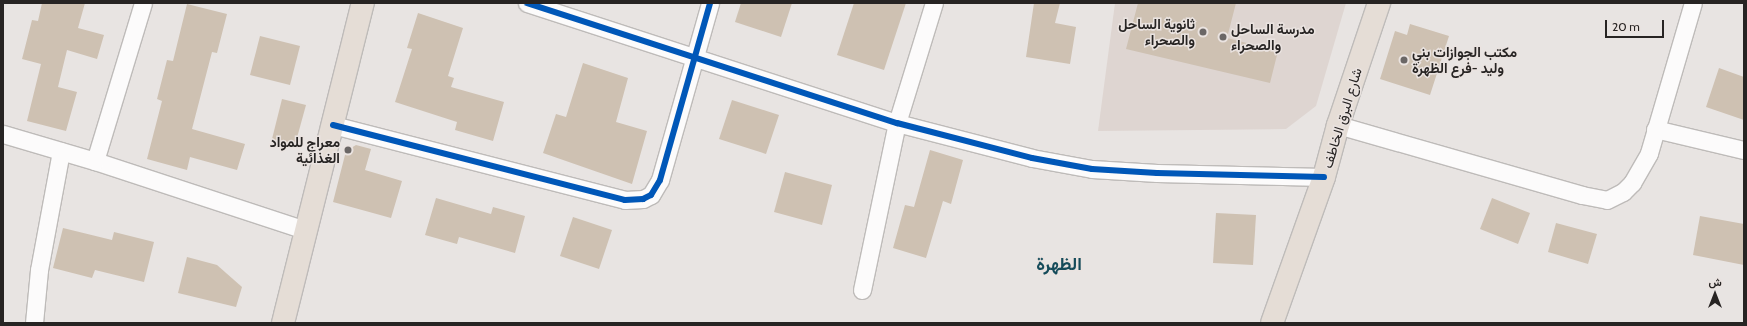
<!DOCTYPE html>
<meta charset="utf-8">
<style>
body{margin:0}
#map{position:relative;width:1747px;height:326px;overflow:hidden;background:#e8e4e2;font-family:Cabin,Vazirmatn,sans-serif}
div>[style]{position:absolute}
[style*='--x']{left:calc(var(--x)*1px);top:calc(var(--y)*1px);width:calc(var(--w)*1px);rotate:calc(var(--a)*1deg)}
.built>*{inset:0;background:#ded5d1}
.building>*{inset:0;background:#cec1b2}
.roads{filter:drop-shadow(1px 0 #bebbb9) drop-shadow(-1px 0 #bebbb9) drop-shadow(0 1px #bebbb9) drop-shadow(0 -1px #bebbb9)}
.minor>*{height:17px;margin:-8.5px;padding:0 8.5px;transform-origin:8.5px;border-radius:8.5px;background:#fcfbfb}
.primary>*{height:22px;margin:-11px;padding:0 11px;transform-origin:11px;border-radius:11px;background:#e5ddd6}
.cycleway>*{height:6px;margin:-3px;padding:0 3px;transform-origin:3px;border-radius:3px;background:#0057b8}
.dots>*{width:11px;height:11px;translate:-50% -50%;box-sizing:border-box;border:2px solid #eae3e0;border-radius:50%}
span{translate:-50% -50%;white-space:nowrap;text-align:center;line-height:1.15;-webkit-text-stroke:3px #eae3e0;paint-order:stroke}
.poi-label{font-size:14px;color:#272423;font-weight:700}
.right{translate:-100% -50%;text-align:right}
.left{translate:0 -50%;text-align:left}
.street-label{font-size:14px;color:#272423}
.district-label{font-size:18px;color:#154b5a;font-weight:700}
.frame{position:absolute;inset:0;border:4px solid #272423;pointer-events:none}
.north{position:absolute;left:1695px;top:274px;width:40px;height:40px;-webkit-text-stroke:3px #eae3e0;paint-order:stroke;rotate:0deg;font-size:11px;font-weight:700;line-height:16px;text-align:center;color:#272423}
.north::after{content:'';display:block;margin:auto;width:14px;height:18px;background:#272423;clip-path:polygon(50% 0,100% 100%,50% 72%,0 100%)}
.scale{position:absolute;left:1605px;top:20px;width:59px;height:18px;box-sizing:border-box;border:2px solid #272423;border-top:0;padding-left:5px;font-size:12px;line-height:14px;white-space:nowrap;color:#272423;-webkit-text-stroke:3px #eae3e0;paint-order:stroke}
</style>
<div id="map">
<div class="built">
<div style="clip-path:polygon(1115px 3px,1346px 3px,1316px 106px,1286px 129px,1098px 131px)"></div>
</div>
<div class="building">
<div style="clip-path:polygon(42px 3px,85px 3px,78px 28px,104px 35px,97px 59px,67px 50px,58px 87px,77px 92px,66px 131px,27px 121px,41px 64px,22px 59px,32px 20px,38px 21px)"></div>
<div style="clip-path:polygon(741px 3px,792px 3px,781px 37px,735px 22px)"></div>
<div style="clip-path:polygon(854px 3px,906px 3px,884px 70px,837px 55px)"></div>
<div style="clip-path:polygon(1034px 3px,1060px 3px,1055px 23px,1076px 27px,1070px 64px,1026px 57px)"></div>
<div style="clip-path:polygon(1138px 3px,1236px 3px,1227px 38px,1278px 51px,1270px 83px,1126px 49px)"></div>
<div style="clip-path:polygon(187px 4px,227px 14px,217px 53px,212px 52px,192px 129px,245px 144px,237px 170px,190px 157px,187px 170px,147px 159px,162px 101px,157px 99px,167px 60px,173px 61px)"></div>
<div style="clip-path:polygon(418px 13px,463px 28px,448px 76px,454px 78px,451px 87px,504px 102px,493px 141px,455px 130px,457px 122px,395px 102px,412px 49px,407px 48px)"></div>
<div style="clip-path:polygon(1410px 24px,1449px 36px,1430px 95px,1380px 79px,1395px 31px,1407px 35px)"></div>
<div style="clip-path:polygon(260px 36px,300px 46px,290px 85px,250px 75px)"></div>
<div style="clip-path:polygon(583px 63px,628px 78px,616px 122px,647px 131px,632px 184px,543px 153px,556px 114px,566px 117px)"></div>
<div style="clip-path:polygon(1719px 68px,1744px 77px,1744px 120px,1706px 107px)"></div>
<div style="clip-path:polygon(282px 99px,306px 105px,295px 145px,272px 139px)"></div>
<div style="clip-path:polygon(732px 100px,779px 115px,766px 154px,719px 139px)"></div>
<div style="clip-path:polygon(356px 145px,371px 149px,365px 170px,402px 181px,391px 218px,333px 202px,346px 151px)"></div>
<div style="clip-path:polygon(930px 150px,963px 160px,951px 204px,943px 201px,926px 258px,893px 248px,905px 205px,914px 207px)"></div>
<div style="clip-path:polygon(785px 172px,832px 185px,822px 225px,774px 212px)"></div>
<div style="clip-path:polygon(436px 198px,491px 214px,493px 207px,525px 216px,515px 253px,459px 237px,457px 244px,425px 235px)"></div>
<div style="clip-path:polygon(1492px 198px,1530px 213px,1518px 244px,1480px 229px)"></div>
<div style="clip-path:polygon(1216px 213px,1256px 215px,1253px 265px,1213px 263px)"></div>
<div style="clip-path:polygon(1700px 216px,1744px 224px,1744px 265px,1693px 255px)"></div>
<div style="clip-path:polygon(573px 217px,612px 230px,599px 269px,560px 256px)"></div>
<div style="clip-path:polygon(1556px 223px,1597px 234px,1588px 264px,1548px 252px)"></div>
<div style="clip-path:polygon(63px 228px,112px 240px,114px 232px,154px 242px,144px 282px,95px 270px,92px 278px,53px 268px)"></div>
<div style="clip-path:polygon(187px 257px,217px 265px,242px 287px,236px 307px,178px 293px)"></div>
</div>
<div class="roads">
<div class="minor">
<div style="--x:527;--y:3;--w:389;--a:18"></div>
<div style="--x:897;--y:123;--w:139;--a:14.5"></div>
<div style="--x:1032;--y:158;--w:61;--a:10.4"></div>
<div style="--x:1092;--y:169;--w:65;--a:3.5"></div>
<div style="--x:1157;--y:173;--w:167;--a:1.4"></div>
<div style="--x:333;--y:125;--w:301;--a:14.4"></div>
<div style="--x:625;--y:200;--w:18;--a:-3"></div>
<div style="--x:643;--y:199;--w:9;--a:-27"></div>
<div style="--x:651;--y:195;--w:17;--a:-59"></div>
<div style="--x:660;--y:180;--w:184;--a:-74.2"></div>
<div style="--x:1338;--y:125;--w:254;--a:16"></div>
<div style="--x:1582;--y:195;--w:25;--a:11"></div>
<div style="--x:1607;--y:200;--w:18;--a:-27"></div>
<div style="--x:1623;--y:192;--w:13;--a:-45"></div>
<div style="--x:1632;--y:183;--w:34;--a:-60"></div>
<div style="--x:1649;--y:153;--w:156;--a:-73.7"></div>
<div style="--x:1655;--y:129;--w:91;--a:13.3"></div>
<div style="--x:3;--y:134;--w:96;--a:16.4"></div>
<div style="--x:95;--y:161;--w:221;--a:18.2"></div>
<div style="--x:95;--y:161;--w:165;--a:-73.1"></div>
<div style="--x:862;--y:290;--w:171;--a:-78.2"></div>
<div style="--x:897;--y:123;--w:126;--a:-72.9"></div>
<div style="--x:34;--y:323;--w:53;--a:-84.6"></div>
<div style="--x:39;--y:270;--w:121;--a:-79.5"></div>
</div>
<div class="primary">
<div style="--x:283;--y:323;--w:330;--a:-76"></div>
<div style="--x:1272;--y:323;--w:155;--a:-70.4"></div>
<div style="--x:1324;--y:177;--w:54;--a:-74.9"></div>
<div style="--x:1338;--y:125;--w:129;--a:-71.4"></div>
</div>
</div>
<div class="cycleway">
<div style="--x:527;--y:3;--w:389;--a:18"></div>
<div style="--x:897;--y:123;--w:139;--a:14.5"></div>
<div style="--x:1032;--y:158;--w:61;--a:10.4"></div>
<div style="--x:1092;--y:169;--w:65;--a:3.5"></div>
<div style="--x:1157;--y:173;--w:167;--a:1.4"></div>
<div style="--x:333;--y:125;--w:301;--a:14.4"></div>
<div style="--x:625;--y:200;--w:18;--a:-3"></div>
<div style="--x:643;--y:199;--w:9;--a:-27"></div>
<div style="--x:651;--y:195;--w:17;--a:-59"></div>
<div style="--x:660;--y:180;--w:184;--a:-74.2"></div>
</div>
<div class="dots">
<div style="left:1203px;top:32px;background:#6b6766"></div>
<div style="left:1223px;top:37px;background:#6b6766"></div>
<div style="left:1404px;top:60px;background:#6b6766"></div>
<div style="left:348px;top:150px;background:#6b6766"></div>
</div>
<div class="poi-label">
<span class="right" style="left:1195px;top:32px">ثانوية الساحل<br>والصحراء</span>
<span class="left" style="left:1231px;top:37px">مدرسة الساحل<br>والصحراء</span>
<span class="left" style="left:1412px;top:60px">مكتب الجوازات بني<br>وليد -فرع الظهرة</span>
<span class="right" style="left:340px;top:150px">معراج للمواد<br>الغذائية</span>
</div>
<div class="street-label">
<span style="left:1342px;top:118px;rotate:-73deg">شارع البرق الخاطف</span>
</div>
<div class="district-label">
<span style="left:1059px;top:264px">الظهرة</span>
</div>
<div class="frame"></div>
<div class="north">ش</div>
<div class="scale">20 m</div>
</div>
